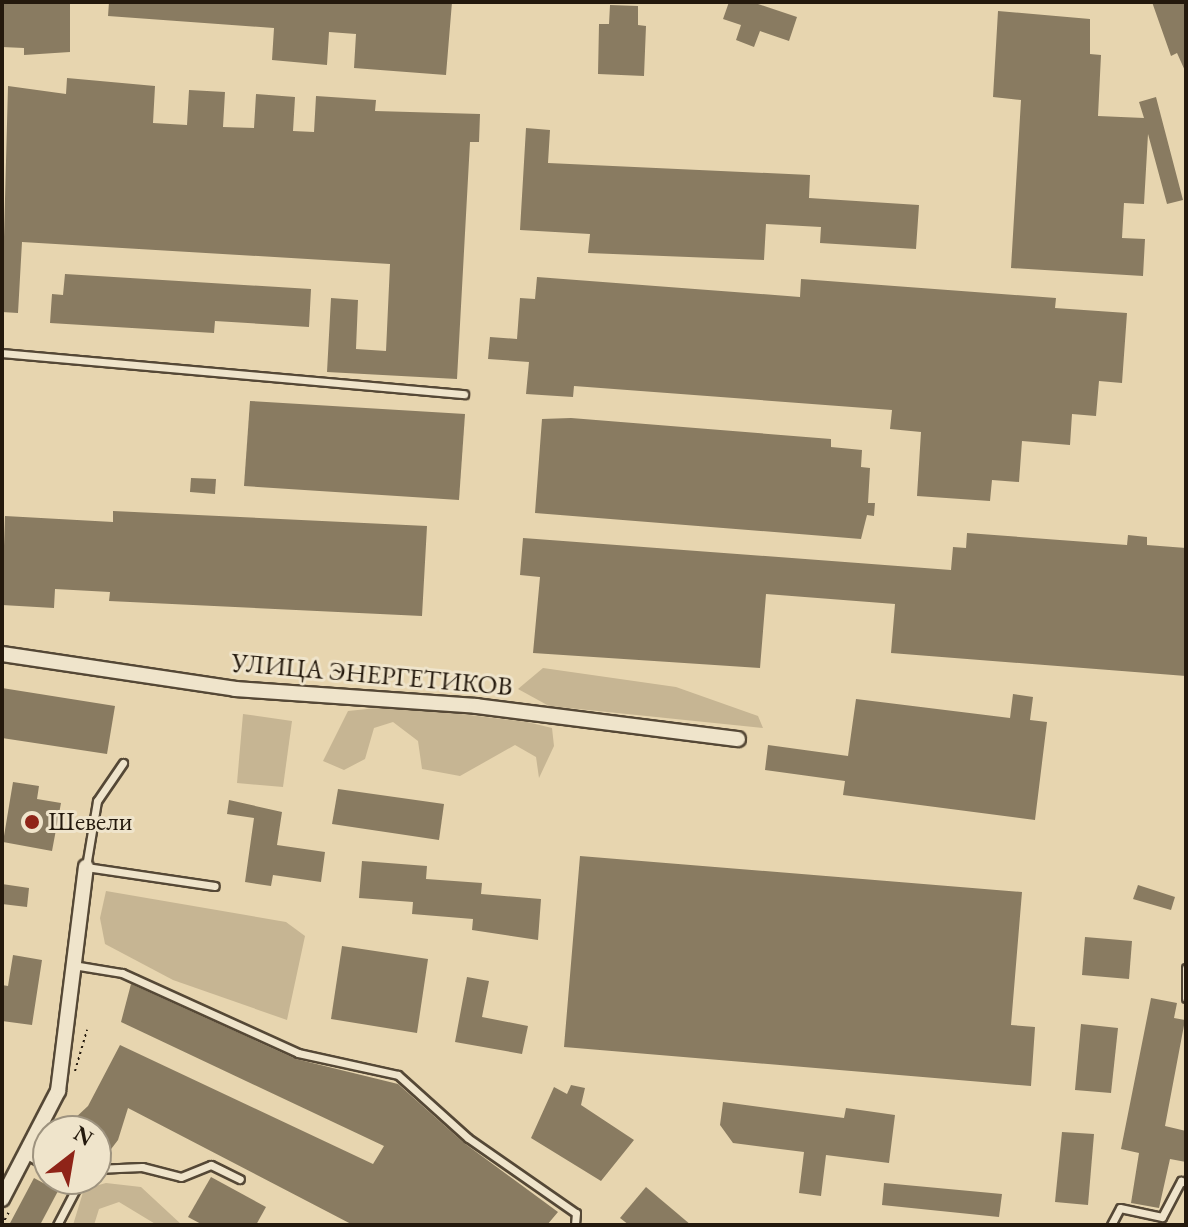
<!DOCTYPE html>
<meta charset="utf-8">
<style>
body{margin:0}
#map{position:relative;width:1188px;height:1227px;overflow:hidden;background:#e7d5af;font-family:"EB Garamond",serif}
div>[style]{position:absolute}
[style*='--x']{left:calc(var(--x)*1px);top:calc(var(--y)*1px);width:calc(var(--w)*1px);rotate:calc(var(--a)*1deg)}
.green>*{inset:0;background:#c6b593}
.building>*{inset:0;background:#897b61}
.path>*{height:2px;margin-top:-1px;transform-origin:0;background:repeating-linear-gradient(90deg,#24190d 0 2px,transparent 0 6px)}
.roads{filter:drop-shadow(2px 0 #554836) drop-shadow(-2px 0 #554836) drop-shadow(0 2px #554836) drop-shadow(0 -2px #554836)}
.service>*{height:7px;margin:-3.5px;padding:0 3.5px;transform-origin:3.5px;border-radius:3.5px;background:#efe4cb}
.minor>*{height:14px;margin:-7px;padding:0 7px;transform-origin:7px;border-radius:7px;background:#efe4cb}
.dots>*{width:22px;height:22px;translate:-50% -50%;box-sizing:border-box;border:4px solid #efe4cb;border-radius:50%}
span{translate:-50% -50%;white-space:nowrap;text-align:center;line-height:1.15;-webkit-text-stroke:6px #efe4cb;paint-order:stroke}
.street-label{font-size:26px;color:#24190d}
.poi-label{font-size:26px;color:#24190d}
.left{translate:0 -50%;text-align:left}
.frame{position:absolute;inset:0;border:4px solid #24190d;pointer-events:none}
.north{position:absolute;left:32px;top:1115px;width:80px;height:80px;box-sizing:border-box;background:#efe4cb;border:2px solid #9e937f;border-radius:50%;rotate:31deg;font-size:22px;font-weight:700;line-height:32px;text-align:center;color:#24190d}
.north::after{content:'';display:block;margin:auto;width:28px;height:36px;background:#8f2418;clip-path:polygon(50% 0,100% 100%,50% 72%,0 100%)}
</style>
<div id="map">
<div class="green">
<div style="clip-path:polygon(543px 668px,676px 687px,758px 716px,763px 728px,549px 706px,518px 689px)"></div>
<div style="clip-path:polygon(396px 706px,527px 722px,552px 728px,554px 746px,539px 778px,536px 757px,515px 745px,460px 776px,422px 769px,418px 741px,393px 722px,374px 728px,365px 759px,344px 770px,323px 761px,348px 711px)"></div>
<div style="clip-path:polygon(243px 714px,292px 721px,283px 787px,237px 783px)"></div>
<div style="clip-path:polygon(106px 891px,286px 922px,305px 936px,287px 1020px,173px 980px,105px 944px,100px 918px)"></div>
<div style="clip-path:polygon(106px 1183px,141px 1187px,182px 1225px,157px 1225px,119px 1202px,99px 1209px,94px 1225px,73px 1225px,84px 1189px)"></div>
</div>
<div class="building">
<div style="clip-path:polygon(2px 2px,70px 2px,70px 52px,24px 55px,24px 48px,2px 47px)"></div>
<div style="clip-path:polygon(109px 2px,452px 2px,446px 75px,354px 68px,356px 34px,329px 32px,327px 65px,272px 60px,274px 28px,108px 16px)"></div>
<div style="clip-path:polygon(729px 2px,752px 2px,797px 17px,789px 41px,760px 31px,754px 47px,736px 40px,741px 25px,723px 19px)"></div>
<div style="clip-path:polygon(1152px 2px,1186px 2px,1186px 73px,1177px 53px,1171px 56px)"></div>
<div style="clip-path:polygon(610px 5px,638px 6px,638px 25px,646px 26px,644px 76px,598px 74px,599px 24px,609px 24px)"></div>
<div style="clip-path:polygon(998px 11px,1090px 19px,1090px 54px,1101px 55px,1098px 116px,1144px 118px,1139px 102px,1156px 97px,1183px 200px,1167px 204px,1148px 134px,1144px 204px,1124px 203px,1122px 238px,1145px 239px,1143px 276px,1011px 268px,1021px 100px,993px 97px)"></div>
<div style="clip-path:polygon(67px 78px,155px 86px,153px 123px,187px 125px,189px 90px,225px 92px,223px 127px,254px 128px,256px 94px,295px 97px,293px 131px,314px 132px,316px 96px,376px 100px,375px 111px,480px 114px,479px 142px,470px 142px,457px 379px,327px 372px,331px 298px,358px 300px,356px 349px,386px 351px,390px 264px,22px 242px,18px 313px,2px 312px,8px 86px,66px 94px)"></div>
<div style="clip-path:polygon(526px 128px,550px 130px,548px 163px,810px 175px,809px 198px,919px 205px,916px 249px,820px 243px,821px 227px,766px 224px,764px 260px,588px 253px,590px 234px,520px 230px)"></div>
<div style="clip-path:polygon(65px 274px,311px 289px,309px 327px,215px 321px,214px 333px,50px 323px,52px 294px,63px 295px)"></div>
<div style="clip-path:polygon(537px 277px,800px 297px,801px 279px,1056px 298px,1055px 308px,1127px 313px,1122px 383px,1099px 381px,1096px 416px,1072px 414px,1070px 445px,1022px 441px,1019px 482px,992px 480px,990px 501px,917px 496px,921px 432px,890px 429px,892px 410px,574px 386px,573px 397px,526px 394px,529px 362px,488px 359px,490px 337px,517px 339px,520px 298px,535px 299px)"></div>
<div style="clip-path:polygon(250px 401px,465px 414px,459px 500px,244px 486px)"></div>
<div style="clip-path:polygon(571px 418px,831px 439px,831px 447px,862px 450px,861px 467px,870px 468px,868px 503px,875px 503px,874px 516px,867px 515px,861px 539px,535px 513px,542px 419px)"></div>
<div style="clip-path:polygon(191px 478px,216px 479px,215px 494px,190px 492px)"></div>
<div style="clip-path:polygon(113px 511px,427px 526px,422px 616px,109px 601px,110px 592px,55px 589px,54px 608px,2px 605px,5px 516px,113px 522px)"></div>
<div style="clip-path:polygon(967px 533px,1127px 545px,1128px 535px,1147px 537px,1147px 545px,1186px 548px,1186px 676px,891px 653px,895px 604px,766px 594px,760px 668px,533px 653px,540px 577px,520px 575px,523px 538px,951px 570px,953px 547px,966px 548px)"></div>
<div style="clip-path:polygon(2px 688px,115px 706px,107px 754px,2px 738px)"></div>
<div style="clip-path:polygon(1013px 694px,1033px 697px,1030px 720px,1047px 722px,1035px 820px,843px 795px,845px 781px,765px 770px,768px 745px,848px 756px,856px 699px,1010px 718px)"></div>
<div style="clip-path:polygon(13px 782px,39px 786px,37px 799px,61px 803px,52px 851px,3px 842px)"></div>
<div style="clip-path:polygon(338px 789px,444px 804px,439px 840px,332px 824px)"></div>
<div style="clip-path:polygon(229px 800px,282px 812px,277px 845px,325px 852px,321px 882px,273px 875px,271px 886px,245px 882px,254px 818px,227px 814px)"></div>
<div style="clip-path:polygon(580px 856px,1022px 892px,1011px 1025px,1035px 1027px,1031px 1086px,564px 1047px)"></div>
<div style="clip-path:polygon(362px 861px,427px 866px,426px 879px,482px 883px,481px 894px,541px 899px,538px 940px,472px 930px,473px 919px,412px 914px,413px 902px,359px 898px)"></div>
<div style="clip-path:polygon(2px 884px,29px 888px,27px 907px,2px 904px)"></div>
<div style="clip-path:polygon(1138px 885px,1175px 897px,1171px 910px,1133px 899px)"></div>
<div style="clip-path:polygon(1085px 937px,1132px 941px,1129px 979px,1082px 975px)"></div>
<div style="clip-path:polygon(342px 946px,428px 959px,417px 1033px,331px 1019px)"></div>
<div style="clip-path:polygon(13px 955px,42px 960px,32px 1025px,2px 1021px,2px 985px,8px 986px)"></div>
<div style="clip-path:polygon(467px 977px,489px 981px,482px 1017px,528px 1026px,522px 1054px,455px 1042px)"></div>
<div style="clip-path:polygon(131px 984px,296px 1059px,398px 1084px,464px 1143px,558px 1212px,547px 1225px,353px 1225px,128px 1108px,118px 1140px,105px 1157px,96px 1153px,96px 1131px,76px 1131px,73px 1120px,88px 1106px,120px 1045px,373px 1164px,384px 1146px,121px 1022px)"></div>
<div style="clip-path:polygon(1151px 998px,1177px 1003px,1174px 1018px,1185px 1020px,1165px 1126px,1186px 1131px,1186px 1162px,1170px 1159px,1159px 1208px,1131px 1203px,1139px 1153px,1121px 1149px)"></div>
<div style="clip-path:polygon(1081px 1024px,1118px 1028px,1111px 1093px,1075px 1090px)"></div>
<div style="clip-path:polygon(571px 1085px,585px 1088px,581px 1105px,634px 1140px,601px 1181px,531px 1138px,554px 1087px,567px 1094px)"></div>
<div style="clip-path:polygon(723px 1102px,844px 1118px,846px 1108px,895px 1115px,889px 1163px,826px 1155px,821px 1196px,799px 1193px,804px 1152px,733px 1143px,720px 1125px)"></div>
<div style="clip-path:polygon(1062px 1132px,1094px 1134px,1088px 1205px,1055px 1202px)"></div>
<div style="clip-path:polygon(211px 1177px,266px 1207px,256px 1225px,203px 1225px,188px 1217px)"></div>
<div style="clip-path:polygon(34px 1178px,58px 1191px,40px 1225px,9px 1225px)"></div>
<div style="clip-path:polygon(884px 1183px,1002px 1194px,999px 1217px,882px 1205px)"></div>
<div style="clip-path:polygon(646px 1187px,691px 1225px,629px 1225px,620px 1218px)"></div>
</div>
<div class="path">
<div style="--x:75;--y:1071;--w:43;--a:-73.7"></div>
<div style="--x:2;--y:1225;--w:15;--a:-62"></div>
</div>
<div class="roads">
<div class="service">
<div style="--x:2;--y:353;--w:464;--a:5.1"></div>
<div style="--x:123;--y:763;--w:46;--a:124.4"></div>
<div style="--x:97;--y:801;--w:67;--a:99.5"></div>
<div style="--x:86;--y:867;--w:130;--a:8.4"></div>
<div style="--x:73;--y:965;--w:50;--a:9.3"></div>
<div style="--x:122;--y:973;--w:193;--a:24.4"></div>
<div style="--x:298;--y:1053;--w:102;--a:12.4"></div>
<div style="--x:398;--y:1075;--w:94;--a:42"></div>
<div style="--x:468;--y:1138;--w:131;--a:34.8"></div>
<div style="--x:576;--y:1213;--w:12;--a:95"></div>
<div style="--x:1186;--y:968;--w:30;--a:90"></div>
<div style="--x:25;--y:1154;--w:26;--a:29"></div>
<div style="--x:96;--y:1169;--w:46;--a:-2.5"></div>
<div style="--x:142;--y:1167;--w:40;--a:14.4"></div>
<div style="--x:181;--y:1177;--w:32;--a:-22"></div>
<div style="--x:211;--y:1165;--w:32;--a:26"></div>
<div style="--x:57;--y:1225;--w:47;--a:-62.4"></div>
<div style="--x:79;--y:1183;--w:10;--a:-156"></div>
<div style="--x:1111;--y:1225;--w:19;--a:-62"></div>
<div style="--x:1120;--y:1208;--w:43;--a:12.1"></div>
<div style="--x:1162;--y:1217;--w:41;--a:-62.2"></div>
<div style="--x:1181;--y:1181;--w:5;--a:22"></div>
</div>
<div class="minor">
<div style="--x:2;--y:654;--w:236;--a:8.5"></div>
<div style="--x:235;--y:689;--w:242;--a:4"></div>
<div style="--x:476;--y:706;--w:264;--a:7.2"></div>
<div style="--x:2;--y:1199;--w:122;--a:-62.6"></div>
<div style="--x:58;--y:1091;--w:226;--a:-82.9"></div>
</div>
</div>
<div class="dots">
<div style="left:32px;top:822px;background:#8f2418"></div>
</div>
<div class="street-label">
<span style="left:372px;top:675px;rotate:5deg">УЛИЦА ЭНЕРГЕТИКОВ</span>
</div>
<div class="poi-label">
<span class="left" style="left:48px;top:822px">Шевели</span>
</div>
<div class="frame"></div>
<div class="north">N</div>
</div>
